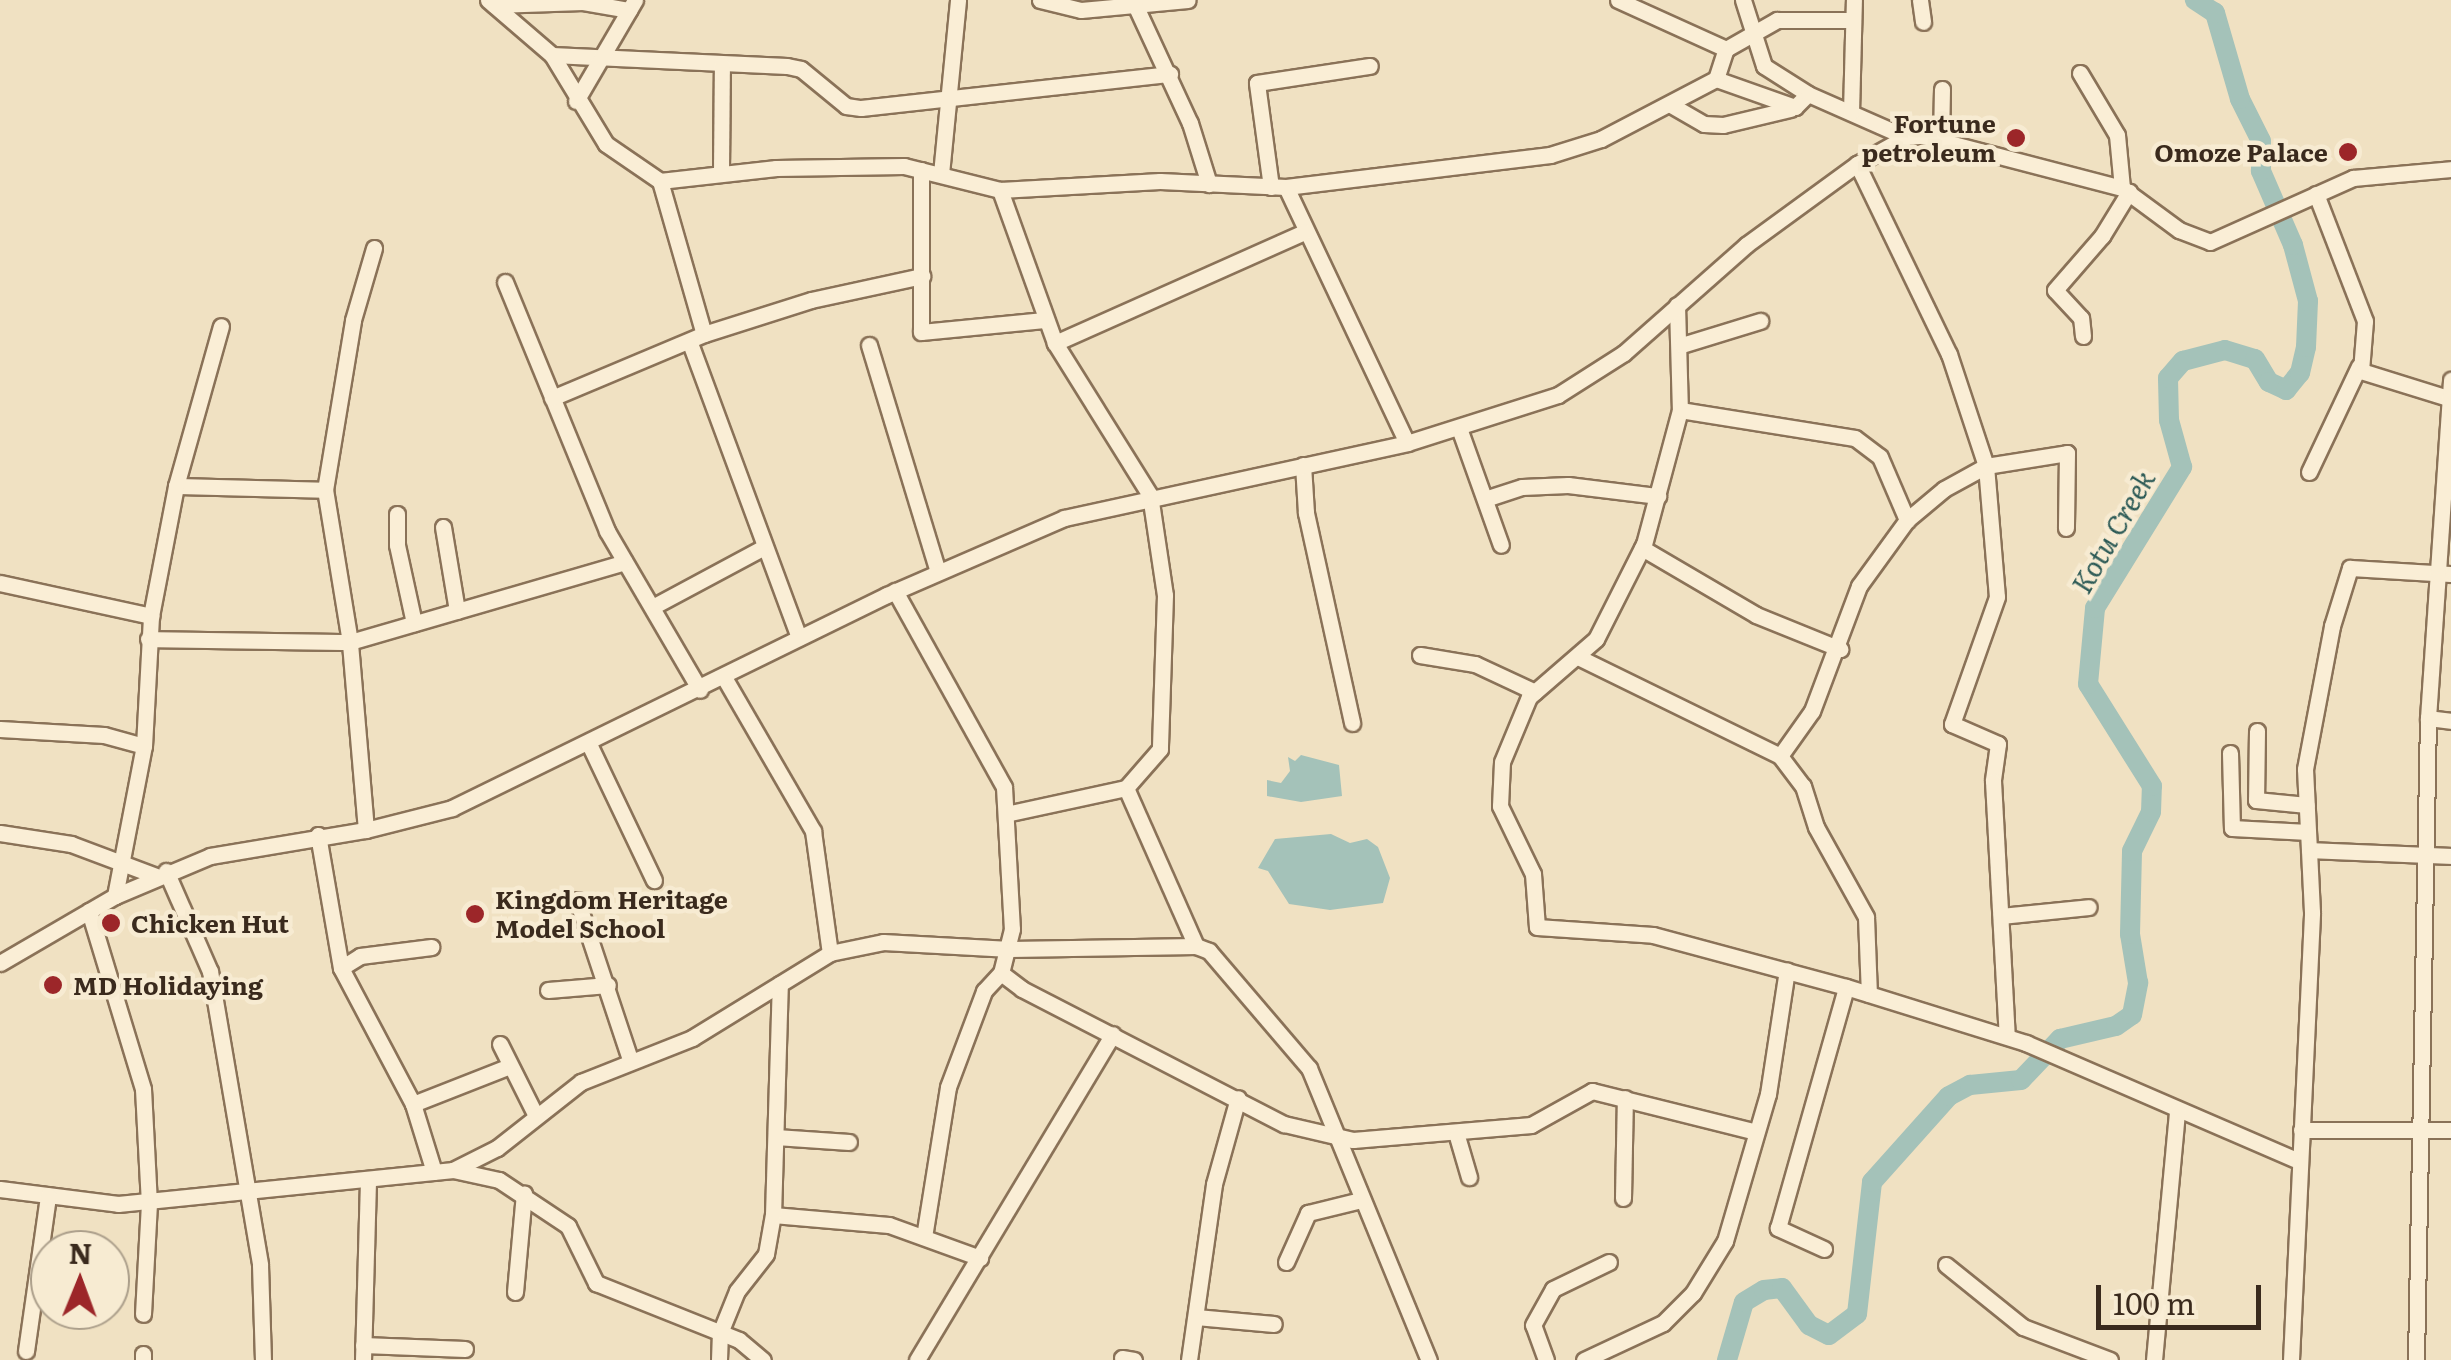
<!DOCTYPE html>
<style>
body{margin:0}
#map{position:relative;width:2451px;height:1360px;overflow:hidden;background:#f0e1c2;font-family:Literata,serif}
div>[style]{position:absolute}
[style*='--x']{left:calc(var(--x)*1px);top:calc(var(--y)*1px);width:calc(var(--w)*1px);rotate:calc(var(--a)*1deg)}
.water>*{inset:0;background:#a4c2b9}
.river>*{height:20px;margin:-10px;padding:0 10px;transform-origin:10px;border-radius:10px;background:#a4c2b9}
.roads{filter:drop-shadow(2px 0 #8a7258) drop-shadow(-2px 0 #8a7258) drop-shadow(0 2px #8a7258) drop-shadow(0 -2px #8a7258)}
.minor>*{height:15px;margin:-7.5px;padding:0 7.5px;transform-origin:7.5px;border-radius:7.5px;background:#faeed6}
.dots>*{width:28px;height:28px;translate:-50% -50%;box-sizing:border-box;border:5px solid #f7ebd2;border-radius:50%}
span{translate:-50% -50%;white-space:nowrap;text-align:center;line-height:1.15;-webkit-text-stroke:9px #f7ebd2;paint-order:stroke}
.poi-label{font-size:25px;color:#3a2a1d;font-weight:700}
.right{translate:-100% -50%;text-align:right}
.left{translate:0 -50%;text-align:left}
.water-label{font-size:28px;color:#2c5a56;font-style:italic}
.north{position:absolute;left:30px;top:1230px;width:100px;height:100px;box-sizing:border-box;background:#f7ebd2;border:2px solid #ab9e8a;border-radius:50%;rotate:1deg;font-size:28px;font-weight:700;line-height:40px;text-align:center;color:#3a2a1d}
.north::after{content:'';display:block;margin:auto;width:35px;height:45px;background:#9c2629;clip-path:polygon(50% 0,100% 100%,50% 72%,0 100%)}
.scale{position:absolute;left:2096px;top:1285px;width:165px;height:45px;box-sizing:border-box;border:5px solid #3a2a1d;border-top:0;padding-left:12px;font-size:30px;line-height:35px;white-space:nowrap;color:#3a2a1d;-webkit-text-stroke:8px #f7ebd2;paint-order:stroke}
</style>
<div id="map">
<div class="water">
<div style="clip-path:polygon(1301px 755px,1339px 765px,1342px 796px,1301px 802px,1267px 796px,1267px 780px,1281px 783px,1290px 771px,1288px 757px,1295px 761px)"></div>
<div style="clip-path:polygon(1331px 834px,1350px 843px,1367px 839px,1378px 847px,1390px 878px,1383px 903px,1330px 910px,1289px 904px,1268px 871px,1258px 868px,1275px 839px)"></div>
</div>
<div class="river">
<div style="--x:1727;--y:1360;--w:60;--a:-73.7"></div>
<div style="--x:1744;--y:1302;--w:23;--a:-31"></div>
<div style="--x:1764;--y:1290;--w:18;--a:-6"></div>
<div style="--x:1782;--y:1288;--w:46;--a:53.9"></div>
<div style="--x:1809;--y:1325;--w:22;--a:27"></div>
<div style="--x:1829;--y:1335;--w:35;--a:-37"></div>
<div style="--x:1857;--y:1314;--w:133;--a:-83.5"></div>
<div style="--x:1872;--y:1182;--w:115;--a:-48.2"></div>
<div style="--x:1949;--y:1096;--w:24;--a:-28"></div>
<div style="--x:1970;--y:1085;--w:51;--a:-5.6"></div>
<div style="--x:2021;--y:1080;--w:57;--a:-46.4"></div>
<div style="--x:2060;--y:1039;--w:57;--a:-13.1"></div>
<div style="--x:2116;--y:1026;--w:19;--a:-35"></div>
<div style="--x:2132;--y:1015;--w:33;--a:-79"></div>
<div style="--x:2138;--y:983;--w:50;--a:-99.3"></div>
<div style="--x:2130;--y:934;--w:83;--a:-88.6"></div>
<div style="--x:2132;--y:851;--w:43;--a:-64"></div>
<div style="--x:2151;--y:812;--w:26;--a:-88"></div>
<div style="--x:2152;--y:786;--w:120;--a:-122.1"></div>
<div style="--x:2088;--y:684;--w:76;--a:-84.7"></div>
<div style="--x:2095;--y:608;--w:166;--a:-58.3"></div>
<div style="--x:2182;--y:467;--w:49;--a:-105.5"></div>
<div style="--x:2169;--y:420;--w:42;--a:-91.4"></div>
<div style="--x:2168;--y:378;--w:23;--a:-49"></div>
<div style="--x:2183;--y:361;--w:43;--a:-14.7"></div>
<div style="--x:2225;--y:350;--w:31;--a:17"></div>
<div style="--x:2255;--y:359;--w:27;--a:59"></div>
<div style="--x:2269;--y:382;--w:19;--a:25"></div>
<div style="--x:2286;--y:390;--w:22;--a:-51"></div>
<div style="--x:2300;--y:373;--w:27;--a:-77"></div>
<div style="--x:2306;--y:347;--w:46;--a:-87.5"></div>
<div style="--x:2308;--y:301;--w:58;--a:-105"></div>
<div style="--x:2293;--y:245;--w:81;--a:-113.4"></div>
<div style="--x:2261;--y:171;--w:30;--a:-90"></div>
<div style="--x:2261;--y:141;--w:47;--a:-116.6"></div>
<div style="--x:2240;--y:99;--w:90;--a:-106.2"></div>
<div style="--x:2215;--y:13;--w:24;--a:-147"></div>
</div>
<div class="roads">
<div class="minor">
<div style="--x:488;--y:0;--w:84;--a:40.7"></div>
<div style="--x:552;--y:55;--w:104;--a:58.8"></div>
<div style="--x:606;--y:144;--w:65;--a:34.4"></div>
<div style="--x:660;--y:181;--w:159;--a:74"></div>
<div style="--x:1040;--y:0;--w:42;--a:13.7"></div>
<div style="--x:1081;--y:10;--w:107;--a:-5.3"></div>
<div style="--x:1618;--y:0;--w:119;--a:24.4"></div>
<div style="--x:1743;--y:0;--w:69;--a:72.3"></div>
<div style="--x:1764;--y:66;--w:52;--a:32.5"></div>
<div style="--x:1920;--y:0;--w:22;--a:82"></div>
<div style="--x:494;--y:5;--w:89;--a:-1.9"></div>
<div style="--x:583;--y:2;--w:47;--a:9.9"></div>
<div style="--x:1137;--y:9;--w:126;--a:65.1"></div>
<div style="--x:1190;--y:123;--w:64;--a:72.7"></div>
<div style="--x:552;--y:55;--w:235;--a:2.7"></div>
<div style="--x:787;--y:66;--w:14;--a:12"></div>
<div style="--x:801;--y:69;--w:58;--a:39.4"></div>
<div style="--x:846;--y:106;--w:15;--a:8"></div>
<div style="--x:861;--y:108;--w:311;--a:-6.3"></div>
<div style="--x:2080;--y:73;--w:72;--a:59.2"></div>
<div style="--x:2117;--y:135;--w:53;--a:84.6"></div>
<div style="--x:1716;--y:79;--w:84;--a:19.5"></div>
<div style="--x:1795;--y:107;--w:18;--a:-45"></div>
<div style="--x:1808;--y:94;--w:107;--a:23.7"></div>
<div style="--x:576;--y:101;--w:117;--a:-59.7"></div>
<div style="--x:1671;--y:105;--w:38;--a:30"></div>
<div style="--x:1704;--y:124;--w:19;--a:3"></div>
<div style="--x:1723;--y:125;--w:69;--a:-13.4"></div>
<div style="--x:1851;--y:112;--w:112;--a:-88.5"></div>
<div style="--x:1941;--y:141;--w:52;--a:-88.9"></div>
<div style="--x:1857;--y:164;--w:211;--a:64.2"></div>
<div style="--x:1949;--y:354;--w:118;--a:71.7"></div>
<div style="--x:1986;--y:466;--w:131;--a:85.2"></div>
<div style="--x:1997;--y:597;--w:135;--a:109.5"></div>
<div style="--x:1952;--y:724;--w:50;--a:23.5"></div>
<div style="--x:1998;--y:744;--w:37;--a:98"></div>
<div style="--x:1993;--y:781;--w:255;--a:86.9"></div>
<div style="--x:921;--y:170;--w:162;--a:90"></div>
<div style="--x:921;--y:332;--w:124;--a:-5.6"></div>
<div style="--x:721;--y:171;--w:106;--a:-89.5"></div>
<div style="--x:941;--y:174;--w:175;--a:-84.4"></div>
<div style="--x:660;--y:181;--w:117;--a:-6.4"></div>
<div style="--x:776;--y:168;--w:128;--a:-0.9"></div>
<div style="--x:904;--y:166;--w:99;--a:14"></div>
<div style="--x:1000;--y:190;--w:163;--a:70.2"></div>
<div style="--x:1055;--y:343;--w:179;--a:58"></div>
<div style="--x:1150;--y:495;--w:101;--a:81.5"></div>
<div style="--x:1165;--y:595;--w:154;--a:91.9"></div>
<div style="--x:1160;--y:749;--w:52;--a:131.1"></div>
<div style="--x:1126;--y:788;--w:119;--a:167.8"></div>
<div style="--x:1271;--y:187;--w:105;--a:-97.7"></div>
<div style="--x:1257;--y:83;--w:114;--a:-8.6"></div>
<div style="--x:1286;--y:187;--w:283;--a:64.7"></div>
<div style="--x:1000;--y:190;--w:160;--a:-3.2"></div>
<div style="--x:1160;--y:181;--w:126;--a:2.7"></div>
<div style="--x:1286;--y:187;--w:266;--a:-6.9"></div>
<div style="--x:1550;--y:155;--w:53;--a:-17.4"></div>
<div style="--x:1601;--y:139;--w:130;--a:-27.6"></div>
<div style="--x:1716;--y:79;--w:32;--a:-72"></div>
<div style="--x:1726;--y:49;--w:59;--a:-29.6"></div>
<div style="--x:1777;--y:20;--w:74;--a:0"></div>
<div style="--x:2316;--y:194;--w:136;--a:68.9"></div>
<div style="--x:2365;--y:321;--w:50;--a:94.6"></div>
<div style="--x:2361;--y:371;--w:94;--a:17.3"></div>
<div style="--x:505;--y:282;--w:269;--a:67.7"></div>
<div style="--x:607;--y:531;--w:184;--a:59.7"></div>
<div style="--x:1677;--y:305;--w:105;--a:88.4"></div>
<div style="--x:1680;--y:410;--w:139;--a:105"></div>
<div style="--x:1644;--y:544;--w:106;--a:116.8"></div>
<div style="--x:1596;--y:639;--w:89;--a:139.1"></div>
<div style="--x:1529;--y:697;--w:70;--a:112.6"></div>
<div style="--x:1502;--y:762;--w:44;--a:92.6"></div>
<div style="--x:1500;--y:806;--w:76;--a:64.1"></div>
<div style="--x:1533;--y:874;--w:53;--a:85.7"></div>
<div style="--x:1537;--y:927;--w:116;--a:3.9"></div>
<div style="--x:1653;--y:935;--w:200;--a:15.1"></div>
<div style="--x:1846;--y:987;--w:189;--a:17.3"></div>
<div style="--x:2026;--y:1043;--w:297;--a:23.4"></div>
<div style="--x:2083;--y:336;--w:18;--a:-96"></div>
<div style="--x:2081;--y:318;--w:38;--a:-133"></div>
<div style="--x:2055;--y:290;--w:72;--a:-49"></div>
<div style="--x:2102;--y:236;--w:52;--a:-58.5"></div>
<div style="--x:690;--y:343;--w:314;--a:69.7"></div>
<div style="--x:1055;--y:343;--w:273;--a:-24"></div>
<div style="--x:869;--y:345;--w:237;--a:73.1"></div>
<div style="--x:1682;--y:345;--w:82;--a:-17.1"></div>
<div style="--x:552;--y:398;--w:165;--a:-22.8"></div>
<div style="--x:704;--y:334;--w:112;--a:-17.6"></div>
<div style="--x:811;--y:300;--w:114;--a:-12.2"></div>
<div style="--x:1680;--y:410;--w:177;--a:9.1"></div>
<div style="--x:1855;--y:438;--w:31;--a:37"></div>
<div style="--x:1880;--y:457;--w:69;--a:66.8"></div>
<div style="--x:1459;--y:428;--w:124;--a:70.3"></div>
<div style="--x:1303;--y:465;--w:48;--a:86.4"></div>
<div style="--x:1306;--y:513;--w:215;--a:77.6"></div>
<div style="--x:2309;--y:472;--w:117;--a:-64.7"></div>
<div style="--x:176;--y:486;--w:149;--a:1.5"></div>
<div style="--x:1485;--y:499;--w:39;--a:-18"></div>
<div style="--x:1522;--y:487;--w:46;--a:-2.5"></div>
<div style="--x:1568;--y:485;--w:91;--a:7"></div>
<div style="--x:397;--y:514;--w:31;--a:90"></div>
<div style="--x:397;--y:545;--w:80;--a:77.7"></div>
<div style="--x:443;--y:527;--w:85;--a:80.5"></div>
<div style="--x:1642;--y:548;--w:132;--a:30.4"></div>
<div style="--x:1756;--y:615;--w:91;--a:22"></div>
<div style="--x:0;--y:583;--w:155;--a:12.3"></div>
<div style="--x:895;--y:591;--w:224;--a:60.9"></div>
<div style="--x:1004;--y:787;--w:142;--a:86.8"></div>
<div style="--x:1012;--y:929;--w:45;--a:104"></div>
<div style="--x:1001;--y:973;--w:26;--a:37"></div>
<div style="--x:1022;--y:989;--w:295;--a:27.3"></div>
<div style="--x:1284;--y:1124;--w:71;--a:13.1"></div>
<div style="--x:1353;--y:1140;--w:179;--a:-4.8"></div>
<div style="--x:1531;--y:1125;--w:70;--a:-29.1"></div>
<div style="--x:1592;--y:1091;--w:169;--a:14"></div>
<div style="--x:656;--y:605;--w:123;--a:-28.2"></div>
<div style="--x:148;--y:639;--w:202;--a:0.9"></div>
<div style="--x:350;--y:642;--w:286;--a:-16.2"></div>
<div style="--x:1420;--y:655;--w:56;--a:9.3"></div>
<div style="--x:1475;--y:664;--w:66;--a:25"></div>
<div style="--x:1580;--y:658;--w:223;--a:26.1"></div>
<div style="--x:1780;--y:756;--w:38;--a:53"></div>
<div style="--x:1803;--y:786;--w:43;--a:72.4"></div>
<div style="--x:1816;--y:827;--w:103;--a:60.9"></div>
<div style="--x:1866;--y:917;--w:77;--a:87.8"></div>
<div style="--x:725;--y:679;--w:176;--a:59.9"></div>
<div style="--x:813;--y:831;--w:123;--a:82.1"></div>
<div style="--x:2428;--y:718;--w:23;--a:7"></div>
<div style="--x:0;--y:729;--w:104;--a:3.3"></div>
<div style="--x:104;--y:735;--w:41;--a:15.4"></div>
<div style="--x:2257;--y:731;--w:69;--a:90.8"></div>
<div style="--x:2256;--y:800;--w:51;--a:5.6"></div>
<div style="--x:589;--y:744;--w:151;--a:64.5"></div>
<div style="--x:2230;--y:753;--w:75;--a:88.5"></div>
<div style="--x:2232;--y:828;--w:76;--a:3"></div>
<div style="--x:1780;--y:756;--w:55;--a:-54.6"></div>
<div style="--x:1812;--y:711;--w:134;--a:-69.4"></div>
<div style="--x:1859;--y:586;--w:82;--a:-54"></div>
<div style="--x:1907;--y:520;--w:48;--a:-40"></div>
<div style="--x:1944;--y:489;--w:48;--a:-28.7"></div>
<div style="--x:1986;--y:466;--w:82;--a:-9.1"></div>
<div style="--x:2067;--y:453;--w:75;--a:90.8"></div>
<div style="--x:1126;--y:788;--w:173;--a:66.1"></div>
<div style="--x:366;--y:830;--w:189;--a:-94.9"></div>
<div style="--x:350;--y:642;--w:154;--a:-99.3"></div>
<div style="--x:325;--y:490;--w:172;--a:-80.6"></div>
<div style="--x:353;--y:320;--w:75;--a:-73.7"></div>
<div style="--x:0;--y:833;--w:72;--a:8.8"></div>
<div style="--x:71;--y:844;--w:91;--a:20.6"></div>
<div style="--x:318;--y:835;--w:135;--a:80.2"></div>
<div style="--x:341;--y:968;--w:154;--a:62.1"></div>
<div style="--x:413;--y:1104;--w:71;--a:72.8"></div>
<div style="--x:2309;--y:850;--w:142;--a:2.4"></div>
<div style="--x:166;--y:871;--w:109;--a:66.3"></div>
<div style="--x:210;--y:971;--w:298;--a:80.3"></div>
<div style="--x:260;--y:1265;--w:95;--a:88.2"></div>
<div style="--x:115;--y:896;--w:153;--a:-79.1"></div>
<div style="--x:144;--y:746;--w:130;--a:-86.9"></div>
<div style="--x:151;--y:616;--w:132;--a:-79.1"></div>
<div style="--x:176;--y:486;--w:166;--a:-74.3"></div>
<div style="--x:577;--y:900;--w:168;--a:71.6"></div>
<div style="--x:89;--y:911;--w:186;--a:73.1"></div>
<div style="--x:143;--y:1089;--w:114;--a:87"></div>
<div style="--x:149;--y:1203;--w:111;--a:93.1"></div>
<div style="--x:2001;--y:916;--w:88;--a:-5.8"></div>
<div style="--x:0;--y:963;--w:133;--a:-30.2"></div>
<div style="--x:115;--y:896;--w:103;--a:-22.8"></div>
<div style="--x:210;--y:856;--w:158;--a:-9.5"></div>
<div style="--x:366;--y:830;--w:89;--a:-14.3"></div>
<div style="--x:452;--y:808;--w:484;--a:-26.1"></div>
<div style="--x:887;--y:595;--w:193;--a:-23.5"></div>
<div style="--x:1064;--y:518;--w:351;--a:-12.3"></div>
<div style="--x:1407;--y:443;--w:158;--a:-17.6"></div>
<div style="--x:1558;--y:395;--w:78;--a:-32.5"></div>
<div style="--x:1624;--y:353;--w:163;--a:-41.5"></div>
<div style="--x:1746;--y:245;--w:137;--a:-36.1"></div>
<div style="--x:1857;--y:164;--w:56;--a:-28.9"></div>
<div style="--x:1906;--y:137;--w:16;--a:-4"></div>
<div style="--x:1922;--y:136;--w:207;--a:14.6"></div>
<div style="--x:2122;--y:188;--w:71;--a:36.4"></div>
<div style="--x:2179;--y:230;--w:33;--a:21"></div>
<div style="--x:2210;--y:242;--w:157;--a:-24.1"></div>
<div style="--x:2353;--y:178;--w:98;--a:-5.2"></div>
<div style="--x:341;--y:968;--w:22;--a:-32"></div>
<div style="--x:360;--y:956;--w:72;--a:-7.2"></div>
<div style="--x:548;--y:990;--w:60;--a:-4.8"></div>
<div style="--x:500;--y:1044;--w:78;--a:63.4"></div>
<div style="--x:413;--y:1104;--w:104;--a:-21.4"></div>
<div style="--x:2301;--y:1130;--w:150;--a:0"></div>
<div style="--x:1457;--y:1136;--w:43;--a:73.7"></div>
<div style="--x:776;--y:1137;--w:73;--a:3.9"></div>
<div style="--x:453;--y:1170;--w:47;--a:12.3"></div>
<div style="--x:499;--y:1180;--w:83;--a:33.7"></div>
<div style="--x:568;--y:1226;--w:64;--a:63.8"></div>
<div style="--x:596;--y:1283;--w:154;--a:21.7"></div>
<div style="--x:739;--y:1340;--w:31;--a:40"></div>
<div style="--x:0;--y:1189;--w:119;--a:7.2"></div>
<div style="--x:118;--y:1204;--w:337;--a:-5.8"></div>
<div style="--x:453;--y:1170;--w:49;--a:-26.6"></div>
<div style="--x:497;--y:1148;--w:107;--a:-38.2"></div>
<div style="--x:581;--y:1082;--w:119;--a:-21.6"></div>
<div style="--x:692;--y:1038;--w:162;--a:-31.6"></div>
<div style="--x:830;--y:953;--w:54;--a:-11.7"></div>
<div style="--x:883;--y:942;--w:127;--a:3.2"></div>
<div style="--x:1010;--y:949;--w:186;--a:-0.9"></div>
<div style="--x:1196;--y:946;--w:14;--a:21"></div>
<div style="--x:1209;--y:951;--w:154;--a:49.5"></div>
<div style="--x:1309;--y:1068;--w:316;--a:67.7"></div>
<div style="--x:1623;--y:1198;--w:100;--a:-88.9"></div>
<div style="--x:773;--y:1215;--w:116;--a:4.9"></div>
<div style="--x:889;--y:1225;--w:97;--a:19.9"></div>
<div style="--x:924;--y:1237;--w:152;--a:-80.9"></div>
<div style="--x:948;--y:1087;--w:103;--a:-69.4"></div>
<div style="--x:984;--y:991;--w:25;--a:-47"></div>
<div style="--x:1824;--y:1249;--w:51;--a:-155.5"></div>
<div style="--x:1778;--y:1228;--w:250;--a:-74.2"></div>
<div style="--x:1286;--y:1262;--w:54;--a:-65.8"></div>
<div style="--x:1308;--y:1213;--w:55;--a:-13.8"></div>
<div style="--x:1946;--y:1265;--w:99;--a:38.8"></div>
<div style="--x:2023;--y:1327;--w:93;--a:20.8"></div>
<div style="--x:515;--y:1292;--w:99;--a:-84.8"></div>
<div style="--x:1196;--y:1317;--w:78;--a:5.1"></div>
<div style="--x:363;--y:1345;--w:102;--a:2.2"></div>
<div style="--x:26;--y:1351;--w:157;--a:-81.9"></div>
<div style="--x:143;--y:1354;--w:6;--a:90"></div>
<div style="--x:1122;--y:1358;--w:12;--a:9"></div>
<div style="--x:363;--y:1360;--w:179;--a:-88.4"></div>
<div style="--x:719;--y:1360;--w:27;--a:-88"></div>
<div style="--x:720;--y:1333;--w:45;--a:-68"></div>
<div style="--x:737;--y:1291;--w:47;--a:-51.9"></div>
<div style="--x:766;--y:1254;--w:40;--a:-80"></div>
<div style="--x:773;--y:1215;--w:231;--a:-88.3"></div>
<div style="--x:917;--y:1360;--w:380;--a:-59"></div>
<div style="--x:1189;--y:1360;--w:178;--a:-81.9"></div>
<div style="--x:1214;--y:1184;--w:89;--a:-74.4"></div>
<div style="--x:1546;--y:1360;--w:37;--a:-110"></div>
<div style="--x:1533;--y:1325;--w:41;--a:-60.9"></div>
<div style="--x:1553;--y:1289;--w:62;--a:-25.7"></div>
<div style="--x:1584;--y:1360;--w:87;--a:-25.1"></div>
<div style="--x:1663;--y:1323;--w:42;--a:-45"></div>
<div style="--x:1693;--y:1293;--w:61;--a:-58.4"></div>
<div style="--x:1725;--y:1241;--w:153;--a:-73.7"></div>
<div style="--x:1768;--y:1094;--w:125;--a:-81.3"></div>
<div style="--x:2154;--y:1360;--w:250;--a:-84.7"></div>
<div style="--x:2291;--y:1360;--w:448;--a:-87.3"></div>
<div style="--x:2312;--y:912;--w:143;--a:-92.8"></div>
<div style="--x:2305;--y:769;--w:146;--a:-79.3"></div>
<div style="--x:2332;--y:626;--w:61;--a:-72.8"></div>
<div style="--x:2350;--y:568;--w:101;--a:3.4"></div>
<div style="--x:2416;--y:1360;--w:642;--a:-88.93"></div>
<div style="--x:2428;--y:718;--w:339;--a:-86.1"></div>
</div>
</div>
<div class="dots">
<div style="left:2016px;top:138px;background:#9c2629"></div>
<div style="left:2348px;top:152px;background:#9c2629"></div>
<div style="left:475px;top:914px;background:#9c2629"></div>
<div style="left:111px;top:923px;background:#9c2629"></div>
<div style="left:53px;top:985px;background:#9c2629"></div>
</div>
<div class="poi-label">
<span class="right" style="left:1996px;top:138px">Fortune<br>petroleum</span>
<span class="right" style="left:2328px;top:152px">Omoze Palace</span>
<span class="left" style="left:495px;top:914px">Kingdom Heritage<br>Model School</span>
<span class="left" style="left:131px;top:923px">Chicken Hut</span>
<span class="left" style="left:73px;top:985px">MD Holidaying</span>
</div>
<div class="water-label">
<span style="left:2112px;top:531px;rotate:-60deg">Kotu Creek</span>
</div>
<div class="north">N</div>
<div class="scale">100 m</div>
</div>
